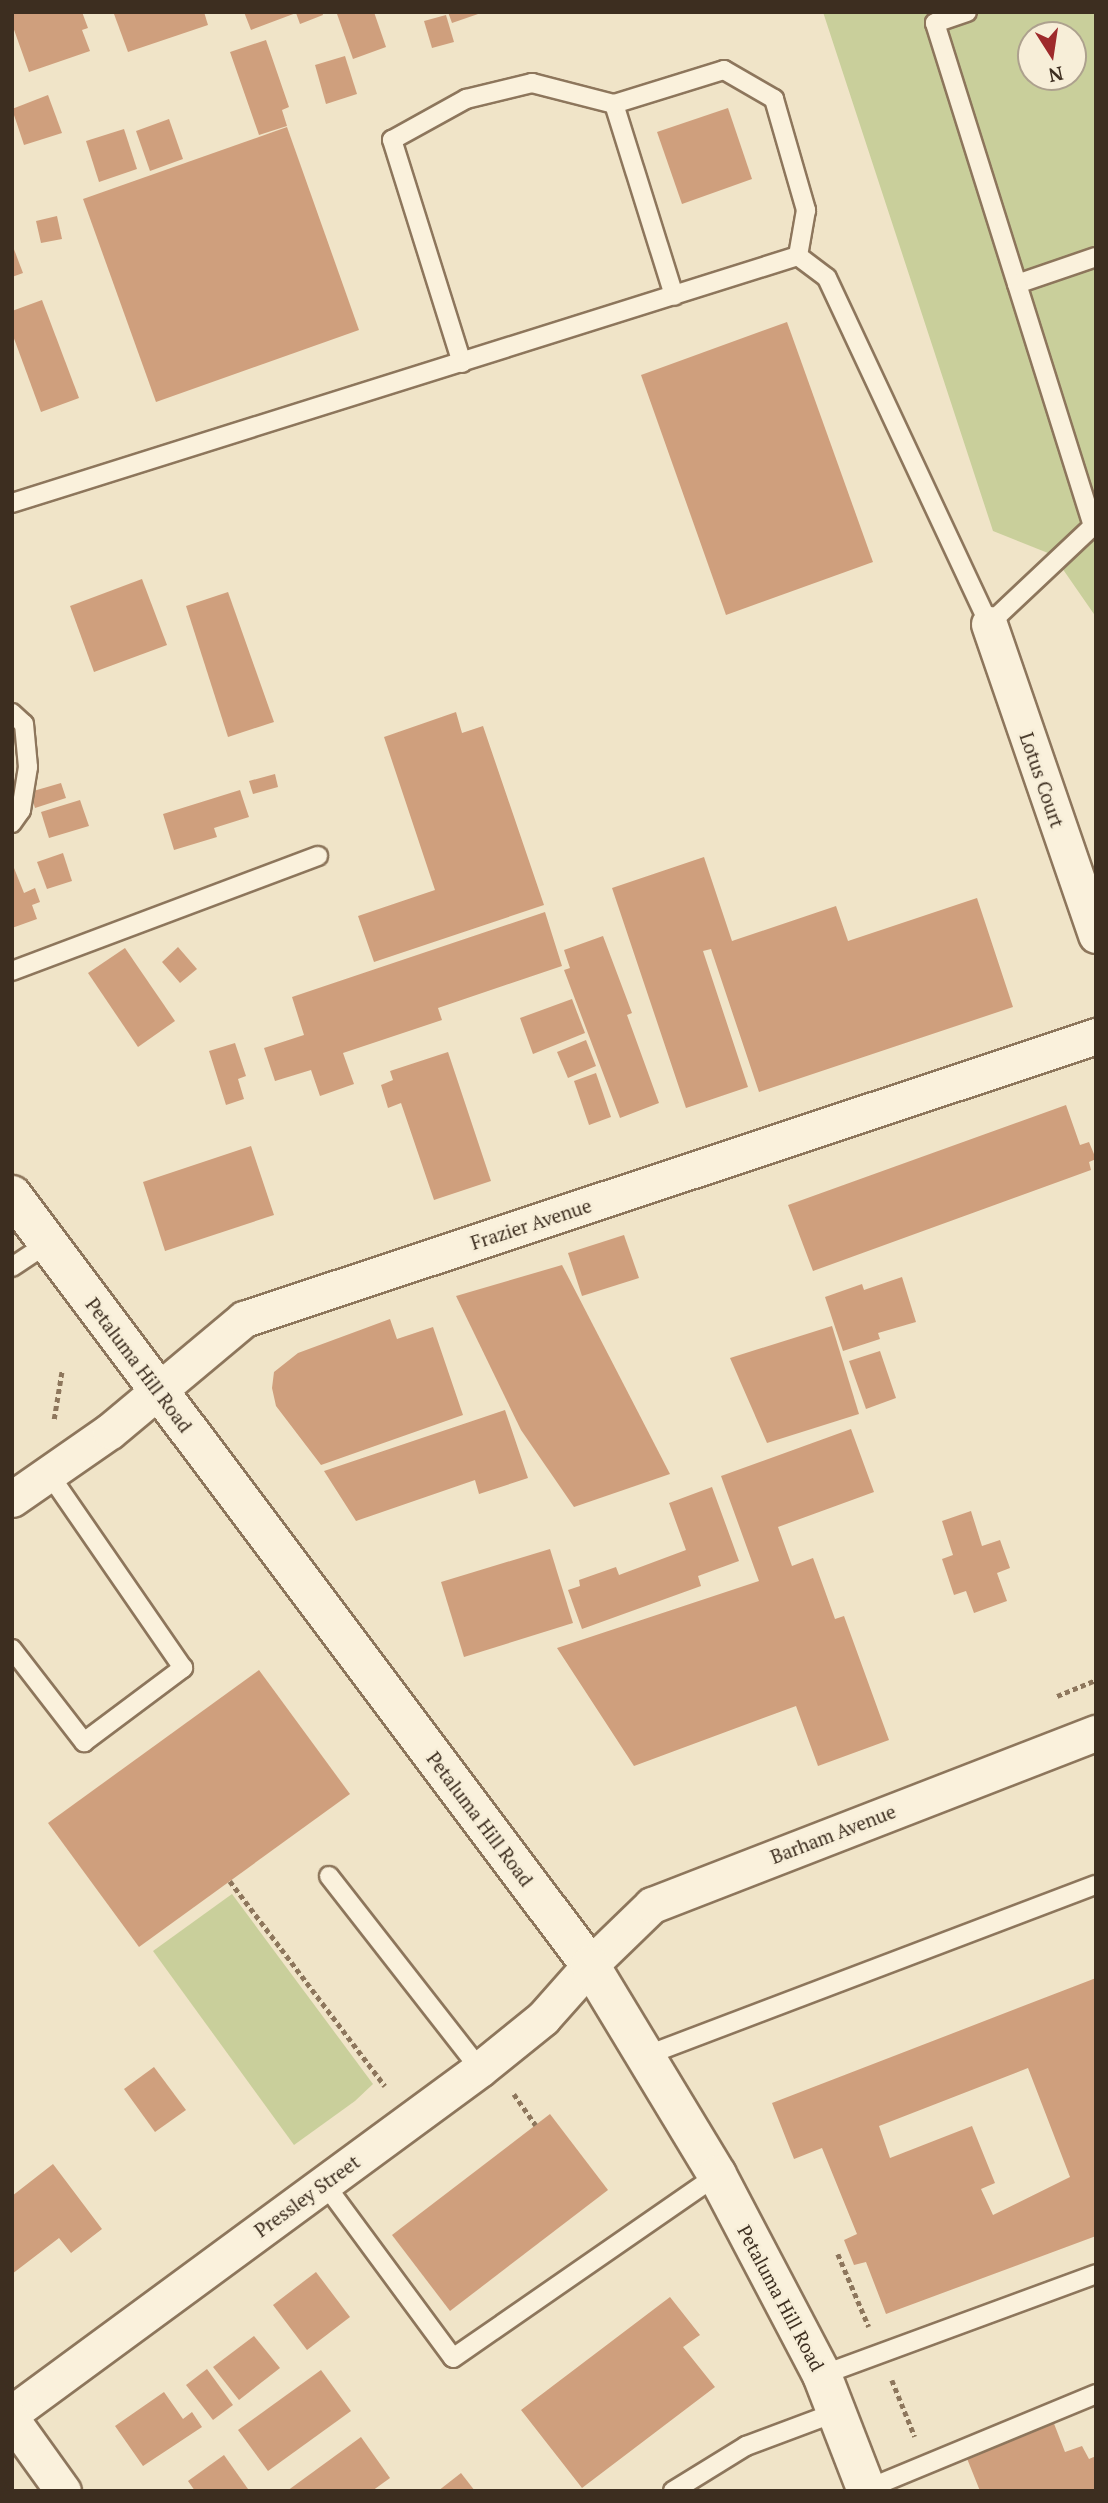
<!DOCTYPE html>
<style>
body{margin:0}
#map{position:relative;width:1108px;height:2503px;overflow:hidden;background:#f0e4c8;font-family:"PT Serif",serif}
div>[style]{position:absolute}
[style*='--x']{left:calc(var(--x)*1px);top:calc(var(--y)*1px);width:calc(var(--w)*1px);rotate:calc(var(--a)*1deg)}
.green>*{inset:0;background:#c9cf9b}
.building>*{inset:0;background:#cf9f7d}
.path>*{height:4.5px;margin-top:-2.25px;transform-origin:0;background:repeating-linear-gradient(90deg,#8d765c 0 5px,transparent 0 8.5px)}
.roads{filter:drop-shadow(2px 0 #8d765c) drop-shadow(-2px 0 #8d765c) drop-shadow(0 2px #8d765c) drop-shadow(0 -2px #8d765c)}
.lane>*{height:18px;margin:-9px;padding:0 9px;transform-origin:9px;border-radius:9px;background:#faf1dc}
.street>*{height:35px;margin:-17.5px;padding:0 17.5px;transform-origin:17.5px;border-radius:17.5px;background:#faf1dc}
.secondary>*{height:38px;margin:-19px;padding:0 19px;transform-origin:19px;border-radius:19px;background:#faf1dc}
span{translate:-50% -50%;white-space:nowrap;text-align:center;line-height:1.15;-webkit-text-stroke:5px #f7eed8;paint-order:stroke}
.street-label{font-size:19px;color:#3d2e20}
.frame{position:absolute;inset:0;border:14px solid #3d2e20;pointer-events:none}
.north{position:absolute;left:1017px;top:21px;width:70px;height:70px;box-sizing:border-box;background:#f7eed8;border:2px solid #ada18e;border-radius:50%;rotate:168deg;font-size:19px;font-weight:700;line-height:28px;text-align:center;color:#3d2e20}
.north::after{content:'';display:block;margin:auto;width:24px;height:32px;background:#9e2a2b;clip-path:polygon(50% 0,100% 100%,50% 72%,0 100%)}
</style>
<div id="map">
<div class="green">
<div style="clip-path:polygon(evenodd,823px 12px,1096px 12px,1096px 617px,1053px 555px,993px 531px,823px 12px,1031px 35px,1073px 35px,1073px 77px,1031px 77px,1031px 35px)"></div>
<div style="clip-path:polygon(232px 1894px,373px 2084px,355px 2101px,294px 2145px,153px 1951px)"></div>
</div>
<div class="building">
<div style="clip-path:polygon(12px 12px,82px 12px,88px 28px,82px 30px,90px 51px,29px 72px,12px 24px)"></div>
<div style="clip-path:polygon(117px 12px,204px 12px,208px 25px,128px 52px,114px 14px)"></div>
<div style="clip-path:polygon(244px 12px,322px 12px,323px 15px,300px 24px,296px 13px,251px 30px)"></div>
<div style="clip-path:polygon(341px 12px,374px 12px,386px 47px,353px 59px,337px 14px)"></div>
<div style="clip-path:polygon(448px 12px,481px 12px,481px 13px,452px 23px)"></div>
<div style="clip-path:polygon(446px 15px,454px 42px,432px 48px,424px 21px)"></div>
<div style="clip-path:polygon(266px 40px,289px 107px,282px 110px,287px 126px,259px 135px,230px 52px)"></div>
<div style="clip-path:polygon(345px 56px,357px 94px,326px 104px,315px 65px)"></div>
<div style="clip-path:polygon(48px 95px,62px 133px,24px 145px,12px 109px)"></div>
<div style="clip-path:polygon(728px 108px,752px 179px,682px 204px,657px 132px)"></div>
<div style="clip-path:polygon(169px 119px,183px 159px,150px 171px,136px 131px)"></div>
<div style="clip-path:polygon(287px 127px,359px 330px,156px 402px,83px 199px)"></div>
<div style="clip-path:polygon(124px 129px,137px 169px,99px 182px,86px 141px)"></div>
<div style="clip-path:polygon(57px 216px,62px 239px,41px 243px,36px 221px)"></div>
<div style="clip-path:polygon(12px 244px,23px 273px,12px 277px)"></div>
<div style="clip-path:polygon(42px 300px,79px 398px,41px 412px,12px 333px,12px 311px)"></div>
<div style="clip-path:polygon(787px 322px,873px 562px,726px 615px,641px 375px)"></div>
<div style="clip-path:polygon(142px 579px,167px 645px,94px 672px,70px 606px)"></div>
<div style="clip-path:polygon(228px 592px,274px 722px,228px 737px,186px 606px)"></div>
<div style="clip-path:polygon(456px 712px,462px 733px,483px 726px,544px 905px,374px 962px,358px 916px,435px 890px,384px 737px)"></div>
<div style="clip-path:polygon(275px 774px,278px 787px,253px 794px,249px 781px)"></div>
<div style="clip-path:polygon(61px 783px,66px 798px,35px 808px,30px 792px)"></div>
<div style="clip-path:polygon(240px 790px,249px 817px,214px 828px,217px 837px,174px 850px,163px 814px)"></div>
<div style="clip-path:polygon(80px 800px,89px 826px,49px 838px,41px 812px)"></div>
<div style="clip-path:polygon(63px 853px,72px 881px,47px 889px,37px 862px)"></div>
<div style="clip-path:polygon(704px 857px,732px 941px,836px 906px,848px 941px,977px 898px,1013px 1007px,759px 1092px,711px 949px,703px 951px,748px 1087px,686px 1108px,612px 888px)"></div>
<div style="clip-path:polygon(12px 863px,24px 893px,35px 888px,40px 902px,32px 905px,37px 919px,12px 928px)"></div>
<div style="clip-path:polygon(545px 912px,562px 966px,438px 1008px,442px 1020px,343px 1053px,354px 1084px,320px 1096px,311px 1070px,275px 1081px,264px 1048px,304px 1035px,292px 997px)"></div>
<div style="clip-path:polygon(603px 936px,632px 1013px,627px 1015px,659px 1103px,620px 1118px,564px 970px,570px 968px,564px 950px)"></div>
<div style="clip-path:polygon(178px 947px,197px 969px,180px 983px,162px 962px)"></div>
<div style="clip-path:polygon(125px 948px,175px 1021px,138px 1047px,88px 973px)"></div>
<div style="clip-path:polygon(572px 999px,585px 1033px,533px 1054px,520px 1018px)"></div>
<div style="clip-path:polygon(586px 1040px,596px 1066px,568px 1078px,557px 1052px)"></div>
<div style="clip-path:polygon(235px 1043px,246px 1076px,238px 1079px,244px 1099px,226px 1105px,209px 1051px)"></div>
<div style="clip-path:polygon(448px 1052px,491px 1181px,434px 1200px,401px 1103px,388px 1108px,381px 1085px,393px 1080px,390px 1071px)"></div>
<div style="clip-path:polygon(596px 1073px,611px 1117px,589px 1125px,574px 1081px)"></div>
<div style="clip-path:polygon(1066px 1105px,1080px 1145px,1089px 1142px,1096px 1159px,1089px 1162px,1091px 1170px,813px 1271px,788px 1205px)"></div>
<div style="clip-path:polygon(251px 1146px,274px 1215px,165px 1251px,143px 1182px)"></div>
<div style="clip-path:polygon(624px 1235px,639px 1278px,582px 1296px,568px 1253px)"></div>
<div style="clip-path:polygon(562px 1265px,670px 1474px,574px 1507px,521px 1430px,456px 1296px)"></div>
<div style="clip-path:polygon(902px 1277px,916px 1322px,878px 1333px,880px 1339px,843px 1351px,825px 1297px,862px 1284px,864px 1290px)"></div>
<div style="clip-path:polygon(390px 1319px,397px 1339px,433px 1327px,463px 1415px,321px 1465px,276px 1406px,272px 1388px,274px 1372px,298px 1353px)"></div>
<div style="clip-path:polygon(832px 1326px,859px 1414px,767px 1443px,730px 1358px)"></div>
<div style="clip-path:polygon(880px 1351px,896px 1398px,866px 1409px,849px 1361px)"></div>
<div style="clip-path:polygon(505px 1410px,528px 1478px,479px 1494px,475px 1480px,356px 1521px,324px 1471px)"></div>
<div style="clip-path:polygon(851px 1429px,874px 1492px,778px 1527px,792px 1566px,813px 1558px,835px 1619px,844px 1616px,889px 1740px,818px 1766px,796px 1706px,634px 1766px,557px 1648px,759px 1581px,721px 1476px)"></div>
<div style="clip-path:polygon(712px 1487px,739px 1561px,698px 1576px,701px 1586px,582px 1629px,568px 1590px,580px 1586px,579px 1580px,616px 1567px,619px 1575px,686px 1550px,669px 1503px)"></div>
<div style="clip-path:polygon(971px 1511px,982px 1546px,1000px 1540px,1010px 1568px,997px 1573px,1007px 1601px,974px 1613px,966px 1591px,954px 1595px,942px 1559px,953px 1555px,942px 1521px)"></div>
<div style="clip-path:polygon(550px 1549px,573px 1623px,464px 1657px,441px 1582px)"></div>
<div style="clip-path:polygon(259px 1670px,350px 1794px,139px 1947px,48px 1823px)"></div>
<div style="clip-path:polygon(evenodd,1096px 1978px,1096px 2236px,886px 2314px,866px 2262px,854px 2265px,844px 2240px,857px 2234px,822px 2148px,794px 2159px,772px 2103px,1096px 1978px,1028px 2068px,1070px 2177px,993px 2215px,981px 2189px,995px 2183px,972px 2126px,890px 2158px,879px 2126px,1028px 2068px)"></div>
<div style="clip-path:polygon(154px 2067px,186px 2110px,155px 2132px,124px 2089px)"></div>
<div style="clip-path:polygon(550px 2114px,608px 2190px,450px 2311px,392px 2235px)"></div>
<div style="clip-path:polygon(53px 2164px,102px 2229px,71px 2253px,59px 2238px,12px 2274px,12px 2196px)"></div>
<div style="clip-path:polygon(316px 2272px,350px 2317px,307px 2350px,273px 2305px)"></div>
<div style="clip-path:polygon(670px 2297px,700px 2335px,683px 2347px,715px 2387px,582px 2488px,521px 2410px)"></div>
<div style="clip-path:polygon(254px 2336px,280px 2368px,239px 2400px,213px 2367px)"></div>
<div style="clip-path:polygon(207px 2369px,233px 2405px,213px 2420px,186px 2385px)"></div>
<div style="clip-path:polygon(321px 2370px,351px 2411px,268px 2471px,238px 2430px)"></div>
<div style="clip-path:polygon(164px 2392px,183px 2419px,192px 2412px,202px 2427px,143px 2466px,115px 2426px)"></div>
<div style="clip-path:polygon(1053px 2421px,1065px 2452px,1082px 2446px,1089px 2459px,1096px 2456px,1096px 2491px,980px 2491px,966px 2456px)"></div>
<div style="clip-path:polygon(361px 2437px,390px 2478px,372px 2491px,287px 2491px)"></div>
<div style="clip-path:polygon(224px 2455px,248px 2489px,195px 2491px,188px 2481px)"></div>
<div style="clip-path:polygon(461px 2473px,475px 2491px,438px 2491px)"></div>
</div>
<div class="path">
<div style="--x:54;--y:1419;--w:50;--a:-80.7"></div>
<div style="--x:1057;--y:1696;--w:42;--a:-22.3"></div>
<div style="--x:230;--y:1881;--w:257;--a:52.9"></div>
<div style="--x:514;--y:2094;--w:38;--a:55"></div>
<div style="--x:838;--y:2254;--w:79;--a:67"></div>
<div style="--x:892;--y:2380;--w:61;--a:68"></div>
</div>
<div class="roads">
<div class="lane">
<div style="--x:967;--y:12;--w:34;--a:161"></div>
<div style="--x:935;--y:23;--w:527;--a:72.56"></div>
<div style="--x:1093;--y:526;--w:3;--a:-18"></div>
<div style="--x:614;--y:104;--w:201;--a:72.6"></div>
<div style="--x:1017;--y:284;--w:83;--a:-18.9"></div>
<div style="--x:462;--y:363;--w:234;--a:-107.4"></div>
<div style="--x:392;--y:140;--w:85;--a:-29"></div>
<div style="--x:466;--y:99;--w:68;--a:-13.6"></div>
<div style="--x:532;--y:83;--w:85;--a:14.4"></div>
<div style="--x:614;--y:104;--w:115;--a:-17.2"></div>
<div style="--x:724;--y:70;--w:58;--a:30.1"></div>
<div style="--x:774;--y:99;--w:116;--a:73.9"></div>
<div style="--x:806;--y:210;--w:47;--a:99.9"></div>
<div style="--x:12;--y:503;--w:824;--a:-17.45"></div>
<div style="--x:798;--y:256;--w:36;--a:37"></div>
<div style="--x:827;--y:278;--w:382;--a:64.9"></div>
<div style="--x:989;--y:624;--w:143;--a:-43.3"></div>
<div style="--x:12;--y:713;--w:16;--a:43"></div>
<div style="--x:24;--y:724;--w:43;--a:84.7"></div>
<div style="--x:28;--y:767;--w:44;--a:99.2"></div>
<div style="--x:21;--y:810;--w:16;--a:125"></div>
<div style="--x:12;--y:971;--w:327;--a:-20.6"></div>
<div style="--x:12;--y:1267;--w:43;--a:-33.7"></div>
<div style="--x:12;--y:1649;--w:118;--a:52.3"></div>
<div style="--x:84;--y:1742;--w:124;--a:-36.8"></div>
<div style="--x:183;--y:1668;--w:236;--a:-124.6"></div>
<div style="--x:329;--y:1876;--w:245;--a:52"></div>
<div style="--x:645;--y:2056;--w:482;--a:-20.8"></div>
<div style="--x:324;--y:2183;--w:217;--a:53.6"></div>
<div style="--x:453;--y:2358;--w:321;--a:-34.7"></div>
<div style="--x:822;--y:2375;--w:292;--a:-20.2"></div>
<div style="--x:867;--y:2489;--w:248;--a:-22.5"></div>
<div style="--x:673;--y:2491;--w:86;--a:-31.7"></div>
<div style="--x:746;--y:2446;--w:97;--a:-20.5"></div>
</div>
<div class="street">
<div style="--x:989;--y:624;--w:329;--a:71"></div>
<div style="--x:12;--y:1499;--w:119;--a:-34.8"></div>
<div style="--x:110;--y:1431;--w:175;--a:-39.9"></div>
<div style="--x:244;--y:1319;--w:898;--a:-18.37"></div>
<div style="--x:12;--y:2413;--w:581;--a:-36.32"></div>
<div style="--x:480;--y:2069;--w:81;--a:-39"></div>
<div style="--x:543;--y:2018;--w:71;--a:-48.4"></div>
<div style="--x:590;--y:1965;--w:86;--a:-44.1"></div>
<div style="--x:652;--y:1905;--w:476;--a:-21.2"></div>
<div style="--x:12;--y:2420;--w:87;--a:54.3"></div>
</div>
<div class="secondary">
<div style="--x:12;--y:1195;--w:963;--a:53.11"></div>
<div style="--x:590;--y:1965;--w:245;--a:58.8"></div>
<div style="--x:717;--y:2175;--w:226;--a:62.3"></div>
<div style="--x:822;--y:2375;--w:124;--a:68.8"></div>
</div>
</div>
<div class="street-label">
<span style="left:1042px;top:780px;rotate:71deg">Lotus Court</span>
<span style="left:531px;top:1224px;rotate:-18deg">Frazier Avenue</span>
<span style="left:139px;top:1365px;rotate:53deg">Petaluma Hill Road</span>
<span style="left:480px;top:1819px;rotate:53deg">Petaluma Hill Road</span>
<span style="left:833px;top:1834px;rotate:-21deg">Barham Avenue</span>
<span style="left:307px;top:2196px;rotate:-36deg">Pressley Street</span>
<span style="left:781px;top:2298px;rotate:62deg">Petaluma Hill Road</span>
</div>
<div class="frame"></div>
<div class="north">N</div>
</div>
